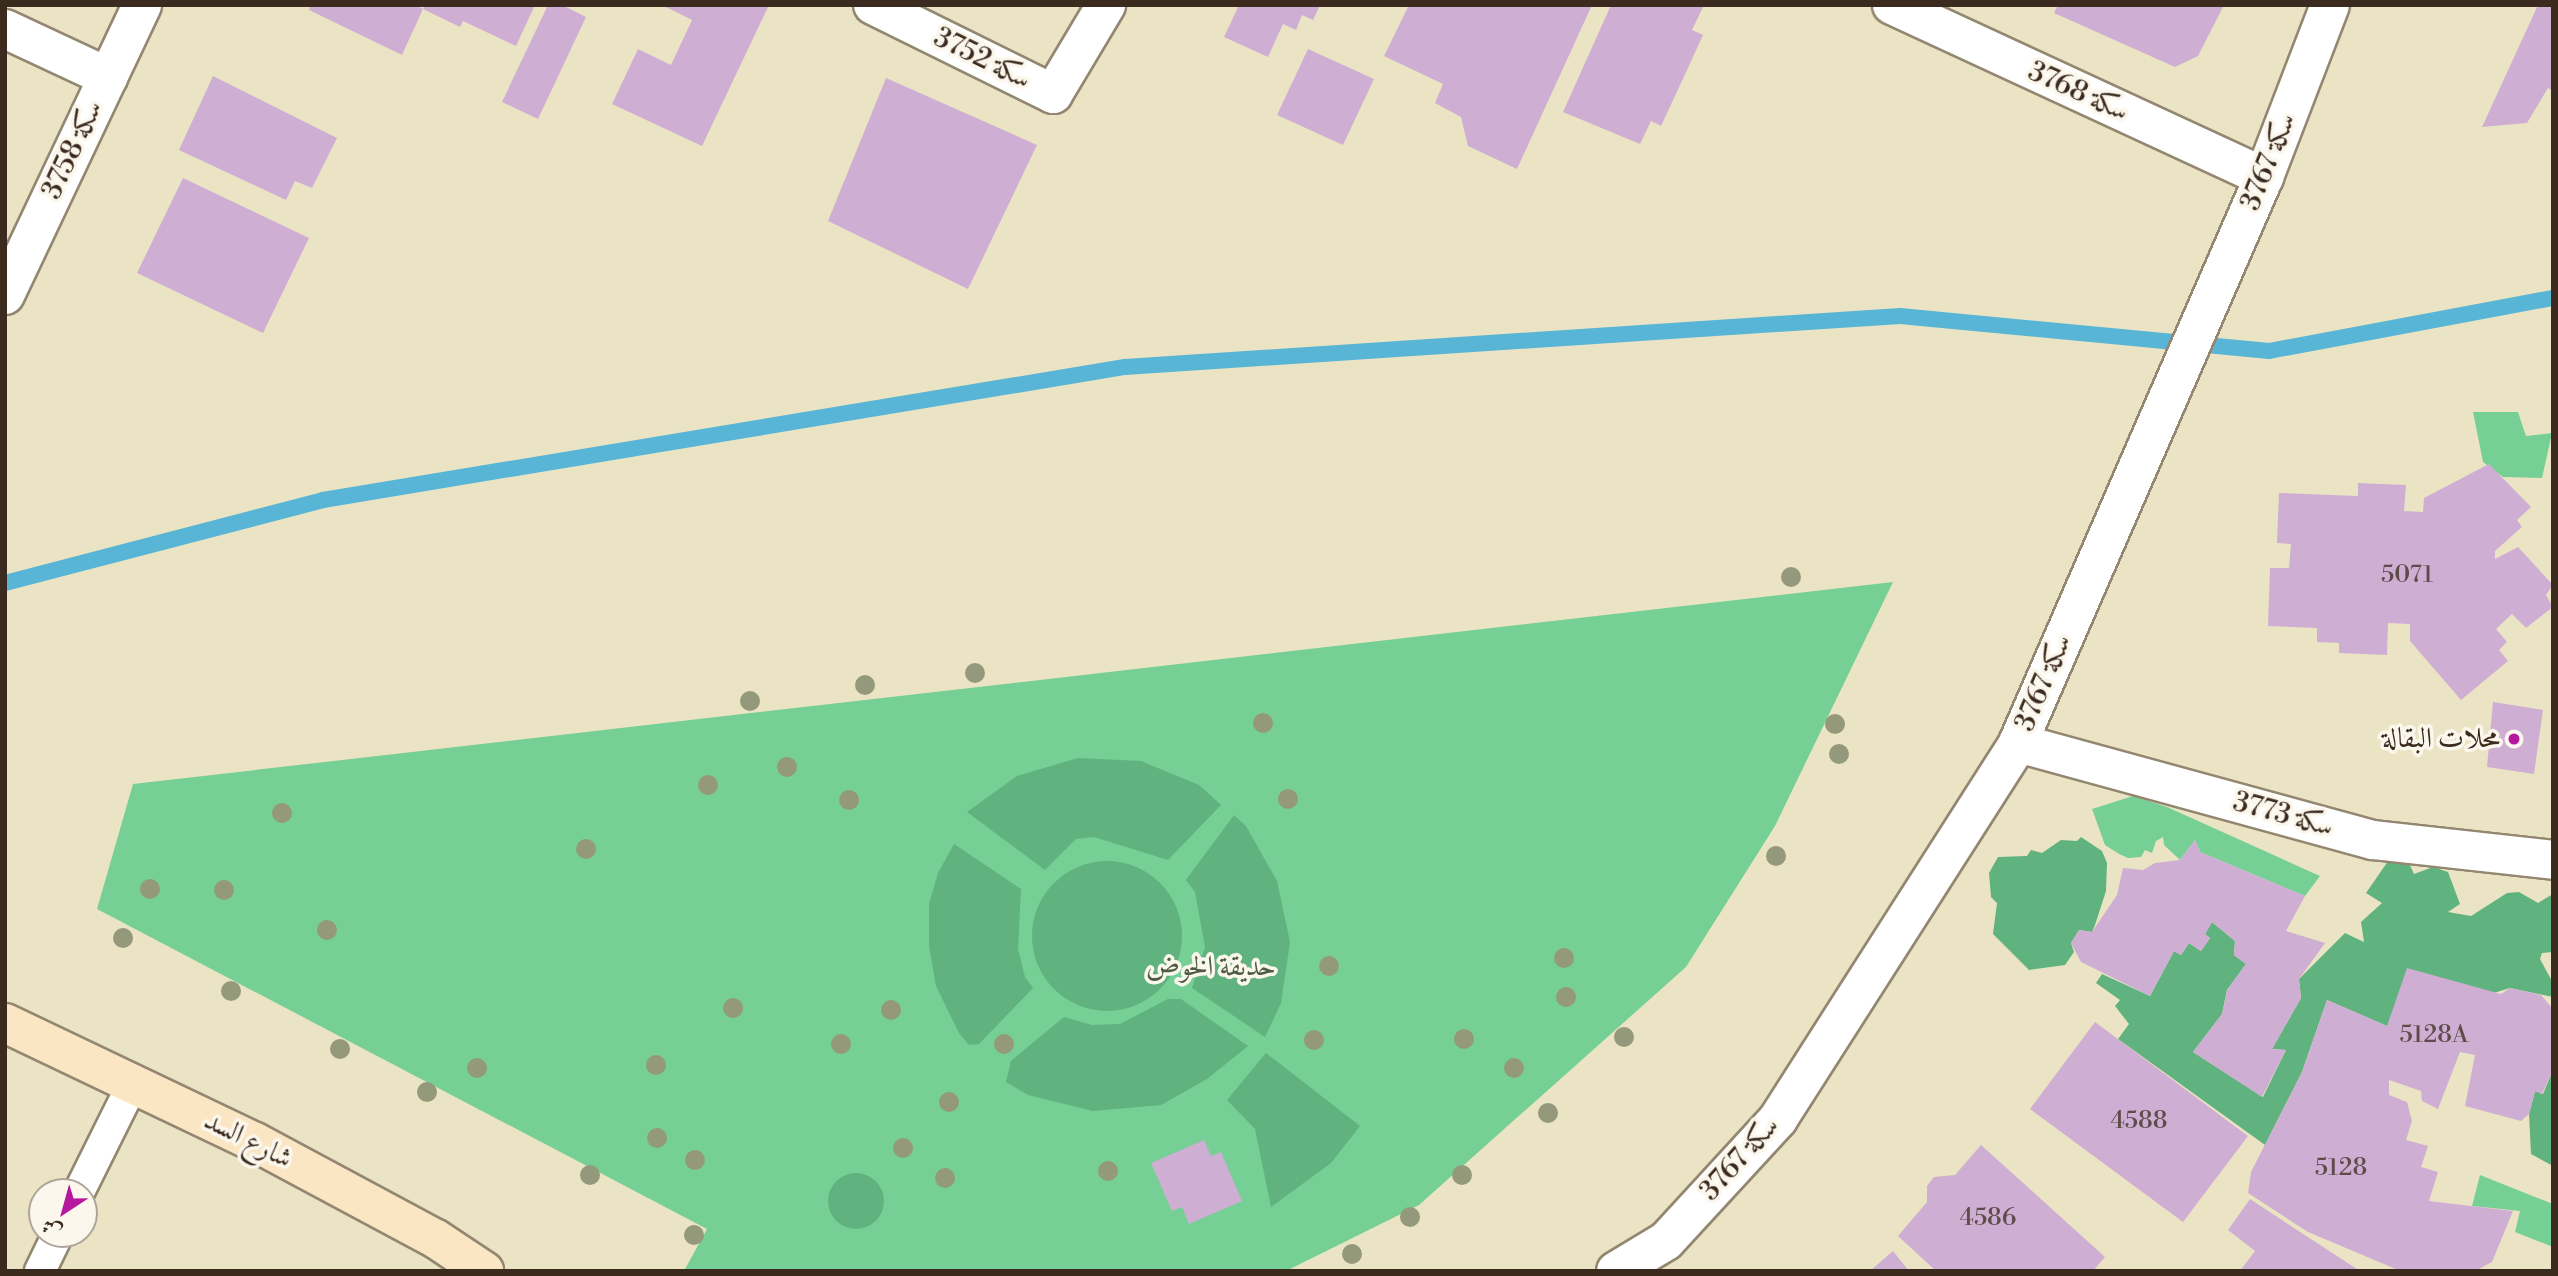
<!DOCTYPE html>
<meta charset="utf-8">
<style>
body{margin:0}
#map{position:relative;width:2558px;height:1276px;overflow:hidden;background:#ebe4c4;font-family:"Libre Bodoni",Amiri,serif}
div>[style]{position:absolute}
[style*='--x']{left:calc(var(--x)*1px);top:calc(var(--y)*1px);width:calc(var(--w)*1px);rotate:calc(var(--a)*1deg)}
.green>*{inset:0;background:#76cf95}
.forest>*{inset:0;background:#60b27e}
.round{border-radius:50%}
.stream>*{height:16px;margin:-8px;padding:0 8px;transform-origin:8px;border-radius:8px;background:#58b5d6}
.building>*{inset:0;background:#cfaed3}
.roads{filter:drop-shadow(2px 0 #938771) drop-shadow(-2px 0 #938771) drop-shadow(0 2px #938771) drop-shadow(0 -2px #938771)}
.lane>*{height:30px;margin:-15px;padding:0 15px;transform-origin:15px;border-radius:15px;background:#fff}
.street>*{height:38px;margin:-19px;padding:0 19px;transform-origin:19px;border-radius:19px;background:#fff}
.secondary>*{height:38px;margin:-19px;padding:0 19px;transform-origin:19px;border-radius:19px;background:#fbe6c4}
.trees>*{width:20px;height:20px;margin:-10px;border-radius:50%;background:#94997c}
.dots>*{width:19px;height:19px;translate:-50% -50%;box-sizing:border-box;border:4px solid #fbf7ec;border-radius:50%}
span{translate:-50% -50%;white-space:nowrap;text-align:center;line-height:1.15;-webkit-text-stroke:7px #fbf7ec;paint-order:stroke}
.number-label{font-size:24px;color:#604b4b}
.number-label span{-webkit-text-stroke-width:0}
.street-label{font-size:28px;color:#3b2a1e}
.poi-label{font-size:28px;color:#3b2a1e}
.right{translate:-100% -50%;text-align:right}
.park-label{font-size:28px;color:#4d5c42}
.frame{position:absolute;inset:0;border:7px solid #3b2a1e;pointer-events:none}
.north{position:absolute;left:28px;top:1178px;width:70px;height:70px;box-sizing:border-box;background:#fbf7ec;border:2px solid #aea59a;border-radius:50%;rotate:216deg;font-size:19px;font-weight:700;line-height:28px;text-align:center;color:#3b2a1e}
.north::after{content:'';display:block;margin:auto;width:24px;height:32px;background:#b5179e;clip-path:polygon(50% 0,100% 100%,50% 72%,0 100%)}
</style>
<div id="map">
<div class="green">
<div style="clip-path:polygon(2473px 412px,2518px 412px,2526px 436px,2552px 433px,2542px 478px,2503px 477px,2483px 462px)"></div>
<div style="clip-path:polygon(1893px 582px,1775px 826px,1686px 967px,1419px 1205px,1286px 1271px,684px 1271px,707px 1229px,97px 909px,133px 784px)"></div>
<div style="clip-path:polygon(2133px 796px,2167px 807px,2320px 876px,2305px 896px,2200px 852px,2195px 840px,2180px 860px,2164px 845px,2163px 837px,2156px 841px,2152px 853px,2145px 850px,2141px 857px,2128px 858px,2119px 854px,2105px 845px,2092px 809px)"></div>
<div style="clip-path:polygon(2480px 1175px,2553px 1204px,2553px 1247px,2515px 1232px,2520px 1211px,2472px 1206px)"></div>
</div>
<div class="forest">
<div style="clip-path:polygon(1078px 758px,1141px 761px,1199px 785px,1221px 805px,1168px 860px,1094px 837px,1076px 839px,1045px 870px,967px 812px,1017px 776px)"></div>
<div style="clip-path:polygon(1234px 815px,1246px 826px,1277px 881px,1290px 942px,1281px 1003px,1265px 1037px,1192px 988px,1205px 947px,1195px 892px,1186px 880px)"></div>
<div style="clip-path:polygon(2081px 837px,2102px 851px,2107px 863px,2106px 891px,2095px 925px,2092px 932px,2079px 930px,2071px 943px,2074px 952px,2065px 965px,2029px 970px,1993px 934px,1997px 903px,1991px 897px,1989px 873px,1998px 857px,2027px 856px,2031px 850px,2042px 853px,2061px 840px,2077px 841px)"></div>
<div style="clip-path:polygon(954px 844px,1021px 889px,1018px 949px,1025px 977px,1033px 988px,979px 1044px,969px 1045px,959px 1033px,936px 986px,929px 946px,929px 904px,938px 873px)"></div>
<div style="clip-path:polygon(2393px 854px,2409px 863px,2414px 874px,2433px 867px,2448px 872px,2460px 904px,2448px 912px,2471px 916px,2507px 893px,2519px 892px,2538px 903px,2553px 894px,2553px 952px,2542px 953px,2540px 959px,2553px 983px,2553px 997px,2510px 988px,2387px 1026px,2327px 1000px,2302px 1072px,2265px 1145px,2118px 1039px,2129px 1024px,2115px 1006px,2120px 1000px,2096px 983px,2102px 974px,2150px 996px,2174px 951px,2181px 955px,2189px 943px,2201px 951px,2210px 938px,2205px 934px,2212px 922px,2235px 941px,2234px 955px,2246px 964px,2227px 990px,2222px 1014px,2193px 1052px,2263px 1097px,2286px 1050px,2272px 1049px,2301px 998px,2299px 979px,2345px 933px,2364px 942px,2361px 922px,2382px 903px,2366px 893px)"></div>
<div class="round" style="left:1032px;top:861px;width:150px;height:150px"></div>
<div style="clip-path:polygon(1168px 999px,1181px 999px,1248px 1046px,1207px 1079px,1161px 1105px,1093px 1111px,1028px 1095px,1006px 1082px,1011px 1061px,1064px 1017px,1092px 1025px,1120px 1024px)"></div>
<div style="clip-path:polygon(1266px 1053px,1360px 1126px,1331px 1163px,1271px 1207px,1255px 1129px,1227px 1100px)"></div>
<div style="clip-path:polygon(2553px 1070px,2553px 1166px,2531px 1154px,2529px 1114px,2535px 1091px,2543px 1094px)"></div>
<div class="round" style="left:828px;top:1173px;width:56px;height:56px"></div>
</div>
<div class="stream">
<div style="--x:5;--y:583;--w:329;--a:-14.6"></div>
<div style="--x:323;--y:500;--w:813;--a:-9.42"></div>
<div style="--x:1125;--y:367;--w:777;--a:-3.77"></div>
<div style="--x:1900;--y:316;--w:371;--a:5.4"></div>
<div style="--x:2269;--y:351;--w:289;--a:-10.6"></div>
</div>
<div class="building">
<div style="clip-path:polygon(311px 5px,415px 5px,423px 9px,402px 55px,309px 10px)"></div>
<div style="clip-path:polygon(425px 5px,535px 5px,516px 46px,463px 21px,460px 27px,423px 9px)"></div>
<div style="clip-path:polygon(548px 5px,562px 5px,586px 17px,538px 119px,502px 102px)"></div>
<div style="clip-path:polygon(662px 5px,768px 7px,702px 146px,612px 104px,638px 49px,671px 65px,692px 20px)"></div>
<div style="clip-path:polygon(1239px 5px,1320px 5px,1313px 20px,1302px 15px,1296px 30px,1283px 24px,1268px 57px,1224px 37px)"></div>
<div style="clip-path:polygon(1409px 5px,1592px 5px,1517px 169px,1468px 146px,1461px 117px,1435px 103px,1443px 84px,1384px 56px)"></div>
<div style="clip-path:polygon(1611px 5px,1704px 5px,1692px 30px,1703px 35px,1687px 70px,1661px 126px,1651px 121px,1640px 144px,1563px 112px)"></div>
<div style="clip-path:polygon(2058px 5px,2224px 5px,2198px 56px,2175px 67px,2054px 13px)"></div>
<div style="clip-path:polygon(2538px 5px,2553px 5px,2553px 91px,2548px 88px,2527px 123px,2482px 127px)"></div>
<div style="clip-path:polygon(1308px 49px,1374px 79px,1343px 145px,1277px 115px)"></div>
<div style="clip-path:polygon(213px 76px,337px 138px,312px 188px,295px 181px,286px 200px,179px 150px)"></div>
<div style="clip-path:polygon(886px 78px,1037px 145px,968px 289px,828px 221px)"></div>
<div style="clip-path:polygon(183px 178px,309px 238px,263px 333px,137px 273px)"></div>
<div style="clip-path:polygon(2489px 464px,2531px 507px,2517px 520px,2522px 527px,2495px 551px,2495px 559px,2518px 547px,2553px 585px,2546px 595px,2553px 607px,2526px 628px,2512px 614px,2496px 629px,2507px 642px,2499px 650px,2508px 661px,2461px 700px,2410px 641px,2410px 624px,2388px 623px,2387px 655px,2339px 653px,2339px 643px,2317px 642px,2317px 628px,2268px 626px,2270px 568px,2289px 568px,2291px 544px,2277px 543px,2279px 493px,2358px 496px,2358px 483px,2406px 485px,2404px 511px,2423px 512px,2424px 498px)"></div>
<div style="clip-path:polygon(2493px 702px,2543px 710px,2534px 774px,2487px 767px)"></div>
<div style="clip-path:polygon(2195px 840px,2200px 852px,2305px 896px,2286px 931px,2325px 943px,2299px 979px,2301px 998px,2272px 1049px,2286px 1050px,2262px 1097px,2193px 1052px,2222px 1014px,2227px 990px,2246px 964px,2234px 955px,2235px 941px,2212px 922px,2205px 934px,2210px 938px,2201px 951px,2189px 943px,2181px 955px,2174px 951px,2150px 996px,2081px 962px,2071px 943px,2079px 930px,2092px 932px,2117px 895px,2123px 868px,2143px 870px,2155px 863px,2180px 860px)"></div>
<div style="clip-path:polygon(2407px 968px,2501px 994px,2510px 988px,2541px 995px,2553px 1009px,2553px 1070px,2542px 1094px,2535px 1091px,2529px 1114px,2521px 1121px,2465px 1106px,2475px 1055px,2460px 1052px,2438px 1109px,2422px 1101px,2421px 1091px,2389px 1080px,2389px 1095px,2407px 1102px,2412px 1121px,2406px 1140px,2428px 1146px,2421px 1167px,2438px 1172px,2429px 1201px,2513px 1211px,2492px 1262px,2475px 1271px,2398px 1270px,2308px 1232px,2248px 1193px,2251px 1172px,2302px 1072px,2327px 1000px,2387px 1026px)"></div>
<div style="clip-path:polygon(2095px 1022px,2248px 1136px,2183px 1222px,2030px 1109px)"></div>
<div style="clip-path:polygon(1204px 1140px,1211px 1156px,1221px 1152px,1242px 1201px,1189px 1224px,1182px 1207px,1172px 1211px,1151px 1163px)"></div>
<div style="clip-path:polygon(1981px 1145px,2105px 1257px,2093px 1271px,1936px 1271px,1898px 1236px,1927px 1202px,1927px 1186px,1934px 1177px,1955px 1175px)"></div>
<div style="clip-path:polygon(2250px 1199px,2294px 1228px,2360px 1271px,2240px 1271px,2255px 1251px,2228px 1230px)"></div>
<div style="clip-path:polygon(1893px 1251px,1909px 1271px,1870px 1271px)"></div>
</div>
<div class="roads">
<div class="lane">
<div style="--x:79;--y:1192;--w:122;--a:-63.6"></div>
<div style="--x:40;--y:1271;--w:41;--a:-64.1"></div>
</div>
<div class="street">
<div style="--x:873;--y:5;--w:201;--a:26.3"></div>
<div style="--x:1053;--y:94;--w:104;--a:-59.2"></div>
<div style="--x:1892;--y:5;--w:410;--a:24.8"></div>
<div style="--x:5;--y:29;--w:114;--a:25"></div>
<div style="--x:5;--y:295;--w:321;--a:-64.7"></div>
<div style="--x:2018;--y:743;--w:368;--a:15.3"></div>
<div style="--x:2373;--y:840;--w:181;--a:6.3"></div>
<div style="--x:1616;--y:1271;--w:58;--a:-31"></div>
<div style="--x:1666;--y:1241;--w:166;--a:-47.4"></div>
<div style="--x:1778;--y:1119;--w:446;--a:-57.4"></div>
<div style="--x:2018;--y:743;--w:617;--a:-66.51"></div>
<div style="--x:2264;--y:177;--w:184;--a:-69"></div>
</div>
<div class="secondary">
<div style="--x:5;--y:1023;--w:277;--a:25.5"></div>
<div style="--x:255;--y:1142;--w:205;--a:28.2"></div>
<div style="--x:436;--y:1239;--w:58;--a:33.7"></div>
</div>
</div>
<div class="trees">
<div style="left:1791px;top:577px"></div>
<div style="left:975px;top:673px"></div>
<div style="left:865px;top:685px"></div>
<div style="left:750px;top:701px"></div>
<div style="left:1263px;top:723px"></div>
<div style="left:1835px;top:724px"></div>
<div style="left:1839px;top:754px"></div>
<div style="left:787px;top:767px"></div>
<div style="left:708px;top:785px"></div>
<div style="left:1288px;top:799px"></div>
<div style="left:849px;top:800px"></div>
<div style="left:282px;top:813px"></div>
<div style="left:586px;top:849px"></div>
<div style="left:1776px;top:856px"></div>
<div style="left:150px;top:889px"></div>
<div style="left:224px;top:890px"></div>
<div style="left:327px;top:930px"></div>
<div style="left:123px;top:938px"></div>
<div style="left:1564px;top:958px"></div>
<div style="left:1329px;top:966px"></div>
<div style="left:231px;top:991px"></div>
<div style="left:1566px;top:997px"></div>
<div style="left:733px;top:1008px"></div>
<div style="left:891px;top:1010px"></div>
<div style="left:1624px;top:1037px"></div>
<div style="left:1464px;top:1039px"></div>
<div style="left:1314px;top:1040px"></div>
<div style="left:841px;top:1044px"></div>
<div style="left:1004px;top:1044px"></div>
<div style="left:340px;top:1049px"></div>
<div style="left:656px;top:1065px"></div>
<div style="left:477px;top:1068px"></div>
<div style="left:1514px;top:1068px"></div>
<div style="left:427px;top:1092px"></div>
<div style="left:949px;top:1102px"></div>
<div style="left:1548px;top:1113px"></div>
<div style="left:657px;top:1138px"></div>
<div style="left:903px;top:1148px"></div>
<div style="left:695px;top:1160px"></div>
<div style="left:1108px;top:1171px"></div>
<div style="left:590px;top:1175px"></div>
<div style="left:1462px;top:1175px"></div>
<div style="left:945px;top:1178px"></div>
<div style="left:1410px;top:1217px"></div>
<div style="left:694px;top:1235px"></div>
<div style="left:1352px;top:1254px"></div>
</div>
<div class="dots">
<div style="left:2514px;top:739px;background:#b5179e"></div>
</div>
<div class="number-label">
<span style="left:2407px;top:576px">5071</span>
<span style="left:2434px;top:1036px">5128A</span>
<span style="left:2139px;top:1122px">4588</span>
<span style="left:2341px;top:1169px">5128</span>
<span style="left:1988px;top:1219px">4586</span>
</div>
<div class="street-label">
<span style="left:982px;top:59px;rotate:26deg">سكة 3752</span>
<span style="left:2078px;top:92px;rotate:24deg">سكة 3768</span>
<span style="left:73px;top:150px;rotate:-65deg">سكة 3758</span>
<span style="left:2269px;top:162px;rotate:-68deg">سكة 3767</span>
<span style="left:2044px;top:683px;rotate:-67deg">سكة 3767</span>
<span style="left:2283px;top:815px;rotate:15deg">سكة 3773</span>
<span style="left:248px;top:1140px;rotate:27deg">شارع السد</span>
<span style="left:1740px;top:1159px;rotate:-48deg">سكة 3767</span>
</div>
<div class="poi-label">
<span class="right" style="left:2500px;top:739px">محلات البقالة</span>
</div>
<div class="park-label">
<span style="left:1211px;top:967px">حديقة الخوض</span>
</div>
<div class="frame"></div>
<div class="north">ش</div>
</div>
